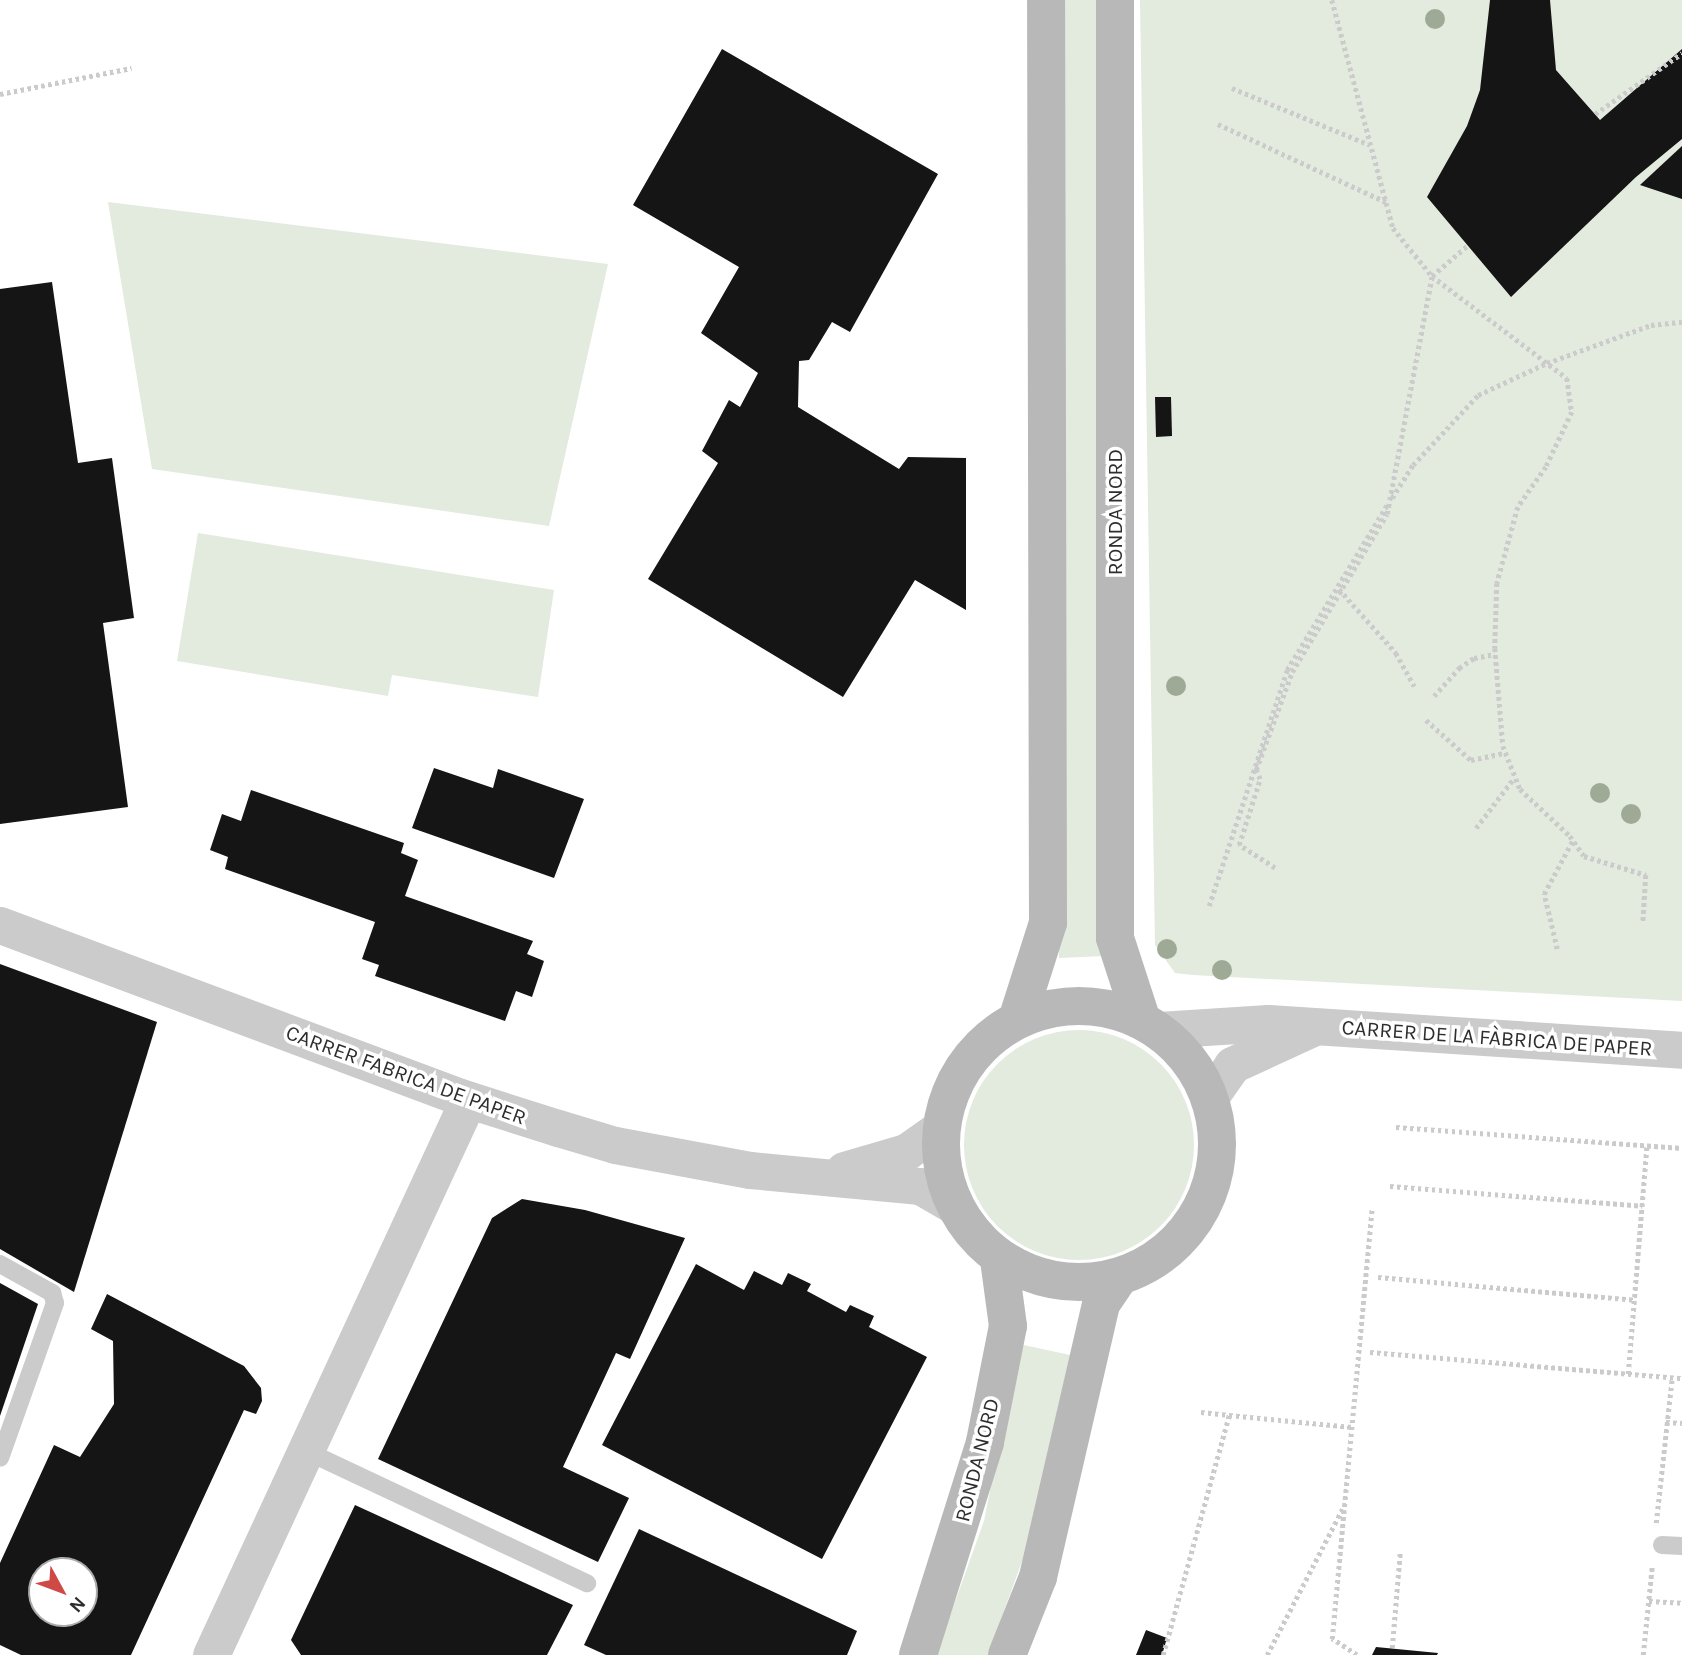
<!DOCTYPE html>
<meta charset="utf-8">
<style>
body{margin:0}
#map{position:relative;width:1682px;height:1655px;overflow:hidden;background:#fff;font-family:Karla,sans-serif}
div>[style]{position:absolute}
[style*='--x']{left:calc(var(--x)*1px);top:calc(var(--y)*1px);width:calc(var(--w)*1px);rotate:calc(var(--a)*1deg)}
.green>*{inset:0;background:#e3eade}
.round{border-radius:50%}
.building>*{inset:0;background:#151515}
.path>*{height:4.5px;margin-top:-2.25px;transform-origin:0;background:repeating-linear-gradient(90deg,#cbcbcb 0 3.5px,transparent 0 7px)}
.lane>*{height:18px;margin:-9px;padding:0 9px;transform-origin:9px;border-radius:9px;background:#cbcbcb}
.street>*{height:37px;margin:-18.5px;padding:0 18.5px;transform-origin:18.5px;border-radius:18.5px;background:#cbcbcb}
.secondary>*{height:38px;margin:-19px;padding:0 19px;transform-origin:19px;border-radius:19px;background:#b8b8b8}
.secondary>.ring{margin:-19px;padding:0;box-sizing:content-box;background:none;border:38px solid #b8b8b8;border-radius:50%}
.trees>*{width:20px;height:20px;margin:-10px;border-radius:50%;background:#9eaa96}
span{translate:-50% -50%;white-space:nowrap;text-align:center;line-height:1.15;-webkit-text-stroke:7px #fff;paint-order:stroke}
.street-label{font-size:21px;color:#2e2e2e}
.north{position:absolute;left:28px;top:1557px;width:70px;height:70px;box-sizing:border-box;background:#fff;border:2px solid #ababab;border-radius:50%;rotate:131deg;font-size:19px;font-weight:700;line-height:28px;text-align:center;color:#2e2e2e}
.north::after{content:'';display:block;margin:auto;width:24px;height:32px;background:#cf4a47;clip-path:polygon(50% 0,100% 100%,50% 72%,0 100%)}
</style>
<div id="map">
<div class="green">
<div style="clip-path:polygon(1059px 0,1101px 0,1104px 956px,1059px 958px)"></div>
<div style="clip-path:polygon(1140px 0,1682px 0,1682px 1001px,1193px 975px,1175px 973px,1155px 945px)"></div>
<div style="clip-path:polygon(108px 202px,608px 264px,549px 526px,152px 469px)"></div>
<div style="clip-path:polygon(198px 533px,554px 590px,538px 697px,392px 675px,388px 696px,177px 661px)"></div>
<div class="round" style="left:964px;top:1030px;width:230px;height:230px"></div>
<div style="clip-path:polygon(1019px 1344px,1070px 1355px,1025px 1553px,988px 1655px,936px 1655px,984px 1521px)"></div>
</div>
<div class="building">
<div style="clip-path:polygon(1490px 0,1550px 0,1556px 70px,1600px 120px,1682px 49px,1682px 139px,1636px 177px,1511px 297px,1427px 197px,1467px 126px,1480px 90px)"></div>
<div style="clip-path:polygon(722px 49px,938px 174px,850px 332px,832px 322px,809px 360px,799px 361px,798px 407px,899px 469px,908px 457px,966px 458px,966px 610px,915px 580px,843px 697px,648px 579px,718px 463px,702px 451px,729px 400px,740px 407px,758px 373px,701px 333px,739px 267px,633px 205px)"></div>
<div style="clip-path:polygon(1682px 146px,1682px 199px,1640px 185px)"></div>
<div style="clip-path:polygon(52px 282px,78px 463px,112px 458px,134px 618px,103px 623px,128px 807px,0 824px,0 289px)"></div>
<div style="clip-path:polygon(1155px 397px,1171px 397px,1172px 436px,1156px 437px)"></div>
<div style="clip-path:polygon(434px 768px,493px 788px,498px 769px,584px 799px,554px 878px,412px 828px)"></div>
<div style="clip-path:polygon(251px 790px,404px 843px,401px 853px,418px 860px,405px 896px,533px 941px,527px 954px,544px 961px,532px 997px,516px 991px,505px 1021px,375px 976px,379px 965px,362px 959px,375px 922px,225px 869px,228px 857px,210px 850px,222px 814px,241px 821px)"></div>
<div style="clip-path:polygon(0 964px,157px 1022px,74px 1292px,0 1249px)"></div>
<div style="clip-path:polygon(522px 1199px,585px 1210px,685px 1238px,630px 1359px,616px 1353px,563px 1467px,629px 1498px,598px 1562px,378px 1459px,492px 1218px)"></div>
<div style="clip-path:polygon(696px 1264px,744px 1290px,754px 1271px,782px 1285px,788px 1273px,811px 1284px,807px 1291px,846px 1312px,850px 1305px,874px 1316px,869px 1327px,927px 1357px,822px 1559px,602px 1445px)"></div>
<div style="clip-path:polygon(0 1283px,38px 1304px,0 1416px)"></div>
<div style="clip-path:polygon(evenodd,107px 1294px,244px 1366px,261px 1388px,262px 1401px,256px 1414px,244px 1410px,131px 1655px,21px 1655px,0 1645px,0 1563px,54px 1445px,80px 1457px,114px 1404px,113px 1341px,91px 1329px,107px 1294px,42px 1571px,84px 1571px,84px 1613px,42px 1613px,42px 1571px)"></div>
<div style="clip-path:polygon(355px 1505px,573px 1605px,547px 1655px,301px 1655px,291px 1640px)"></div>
<div style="clip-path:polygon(639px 1529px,857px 1631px,847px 1655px,606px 1655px,584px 1645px)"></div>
<div style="clip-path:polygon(1146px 1630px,1167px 1638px,1162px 1655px,1136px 1655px)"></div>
<div style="clip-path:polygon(1376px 1647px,1438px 1653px,1437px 1655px,1372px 1655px)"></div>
</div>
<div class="path">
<div style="--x:1332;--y:0;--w:236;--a:75"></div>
<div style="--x:1393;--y:228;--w:62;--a:50.9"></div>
<div style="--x:1432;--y:276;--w:48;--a:-40.7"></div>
<div style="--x:1232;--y:88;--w:149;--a:22.4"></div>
<div style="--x:0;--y:94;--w:134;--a:-11.2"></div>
<div style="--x:1595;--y:114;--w:106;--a:-35"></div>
<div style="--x:1218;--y:124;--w:185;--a:24.9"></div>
<div style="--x:1392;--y:498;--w:39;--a:-58"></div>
<div style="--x:1413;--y:465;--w:96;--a:-47.1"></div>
<div style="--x:1478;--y:395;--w:76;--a:-24.9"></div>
<div style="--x:1547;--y:363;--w:111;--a:-20.1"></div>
<div style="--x:1651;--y:325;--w:31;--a:-6"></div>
<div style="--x:1339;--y:589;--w:86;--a:48.3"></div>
<div style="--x:1396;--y:653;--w:38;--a:61"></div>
<div style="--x:1434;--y:696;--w:38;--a:-48"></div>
<div style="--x:1459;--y:668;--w:18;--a:-34"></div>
<div style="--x:1474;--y:658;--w:21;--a:-11"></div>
<div style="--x:1426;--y:720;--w:60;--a:41.6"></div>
<div style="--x:1471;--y:760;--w:35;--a:-12"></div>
<div style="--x:1476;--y:828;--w:63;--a:-52.8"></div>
<div style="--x:1275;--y:868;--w:43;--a:-147.4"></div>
<div style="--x:1239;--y:845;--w:69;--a:-72.3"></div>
<div style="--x:1260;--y:779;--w:10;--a:-114"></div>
<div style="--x:1256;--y:770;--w:104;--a:-69.8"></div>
<div style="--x:1292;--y:672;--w:184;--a:-59"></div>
<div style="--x:1387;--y:514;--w:242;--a:-79.3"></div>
<div style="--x:1432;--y:276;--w:169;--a:37.1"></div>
<div style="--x:1567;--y:378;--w:34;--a:82"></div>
<div style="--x:1572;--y:412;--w:61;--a:115.3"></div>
<div style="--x:1546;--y:467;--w:49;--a:125"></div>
<div style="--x:1518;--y:507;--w:79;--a:105.4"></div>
<div style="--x:1497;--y:583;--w:65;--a:91.8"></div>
<div style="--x:1495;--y:648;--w:98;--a:85.3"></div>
<div style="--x:1503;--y:746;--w:46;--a:68.4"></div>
<div style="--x:1520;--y:789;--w:69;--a:43.2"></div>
<div style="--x:1570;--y:836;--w:24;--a:55"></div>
<div style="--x:1584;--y:856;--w:65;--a:17"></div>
<div style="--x:1646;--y:875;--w:48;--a:93.6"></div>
<div style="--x:1209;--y:906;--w:249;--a:-71.7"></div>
<div style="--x:1287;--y:670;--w:193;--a:-58.8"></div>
<div style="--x:1557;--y:949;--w:57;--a:-103.3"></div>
<div style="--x:1544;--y:894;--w:61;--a:-61.8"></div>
<div style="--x:1396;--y:1127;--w:287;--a:4.2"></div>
<div style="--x:1390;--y:1186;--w:253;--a:4.5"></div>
<div style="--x:1378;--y:1277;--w:257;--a:5.1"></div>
<div style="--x:1370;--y:1352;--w:313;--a:4.8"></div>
<div style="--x:1628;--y:1374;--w:230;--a:-85.3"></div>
<div style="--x:1201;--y:1412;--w:28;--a:6"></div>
<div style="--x:1666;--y:1422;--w:16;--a:4"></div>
<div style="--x:1656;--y:1523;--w:146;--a:-83.7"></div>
<div style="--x:1649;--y:1601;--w:33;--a:3"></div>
<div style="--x:1392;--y:1648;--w:96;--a:-85.2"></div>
<div style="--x:1163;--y:1655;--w:249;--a:-74.6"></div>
<div style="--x:1229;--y:1415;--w:124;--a:5.6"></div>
<div style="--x:1267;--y:1655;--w:165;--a:-62.7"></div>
<div style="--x:1357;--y:1655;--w:30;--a:-147"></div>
<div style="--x:1332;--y:1639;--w:431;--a:-84.7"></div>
<div style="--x:1643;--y:1655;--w:89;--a:-84.2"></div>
</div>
<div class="lane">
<div style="--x:0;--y:1264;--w:60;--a:29.1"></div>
<div style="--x:52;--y:1293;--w:10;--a:73"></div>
<div style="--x:55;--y:1303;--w:164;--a:109.5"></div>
<div style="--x:304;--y:1450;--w:313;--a:25.2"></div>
<div style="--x:1662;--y:1545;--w:20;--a:3"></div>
</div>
<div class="street">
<div style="--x:0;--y:925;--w:491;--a:20.5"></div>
<div style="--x:460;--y:1097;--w:103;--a:17.6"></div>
<div style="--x:558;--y:1128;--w:59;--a:16.6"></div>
<div style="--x:615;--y:1145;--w:137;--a:10.5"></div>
<div style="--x:750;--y:1170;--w:171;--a:5.4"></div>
<div style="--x:920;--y:1186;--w:39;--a:30"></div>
<div style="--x:1159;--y:1030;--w:109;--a:-3.7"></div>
<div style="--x:1268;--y:1023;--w:415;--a:3.7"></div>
<div style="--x:1210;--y:1097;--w:39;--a:-55"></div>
<div style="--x:1232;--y:1065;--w:88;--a:-24.8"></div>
<div style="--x:844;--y:1170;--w:65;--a:-16.2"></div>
<div style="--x:906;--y:1152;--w:42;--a:-35.2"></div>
<div style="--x:211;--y:1655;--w:612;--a:-65.15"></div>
</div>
<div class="secondary">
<div style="--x:1115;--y:0;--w:938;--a:90"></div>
<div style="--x:1115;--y:938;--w:87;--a:72"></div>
<div class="ring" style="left:941px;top:1006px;width:238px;height:238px"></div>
<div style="--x:1017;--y:1020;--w:102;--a:-72.3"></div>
<div style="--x:1048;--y:923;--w:923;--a:-90.12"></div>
<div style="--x:918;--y:1655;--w:223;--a:-72.5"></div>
<div style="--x:985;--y:1442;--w:118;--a:-78.8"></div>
<div style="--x:1008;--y:1326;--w:68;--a:-97.7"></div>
<div style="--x:1007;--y:1655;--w:84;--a:-68.3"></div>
<div style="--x:1038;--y:1577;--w:280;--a:-77"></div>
<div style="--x:1101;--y:1304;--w:32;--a:-56"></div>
</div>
<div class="trees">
<div style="left:1435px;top:19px"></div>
<div style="left:1176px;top:686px"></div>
<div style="left:1600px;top:793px"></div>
<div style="left:1631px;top:814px"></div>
<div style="left:1167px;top:949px"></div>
<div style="left:1222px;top:970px"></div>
</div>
<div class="street-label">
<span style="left:1115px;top:512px;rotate:-90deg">RONDA NORD</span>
<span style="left:1497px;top:1038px;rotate:4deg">CARRER DE LA FÀBRICA DE PAPER</span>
<span style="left:406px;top:1075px;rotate:20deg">CARRER FABRICA DE PAPER</span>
<span style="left:977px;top:1460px;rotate:-76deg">RONDA NORD</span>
</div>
<div class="north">N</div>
</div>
